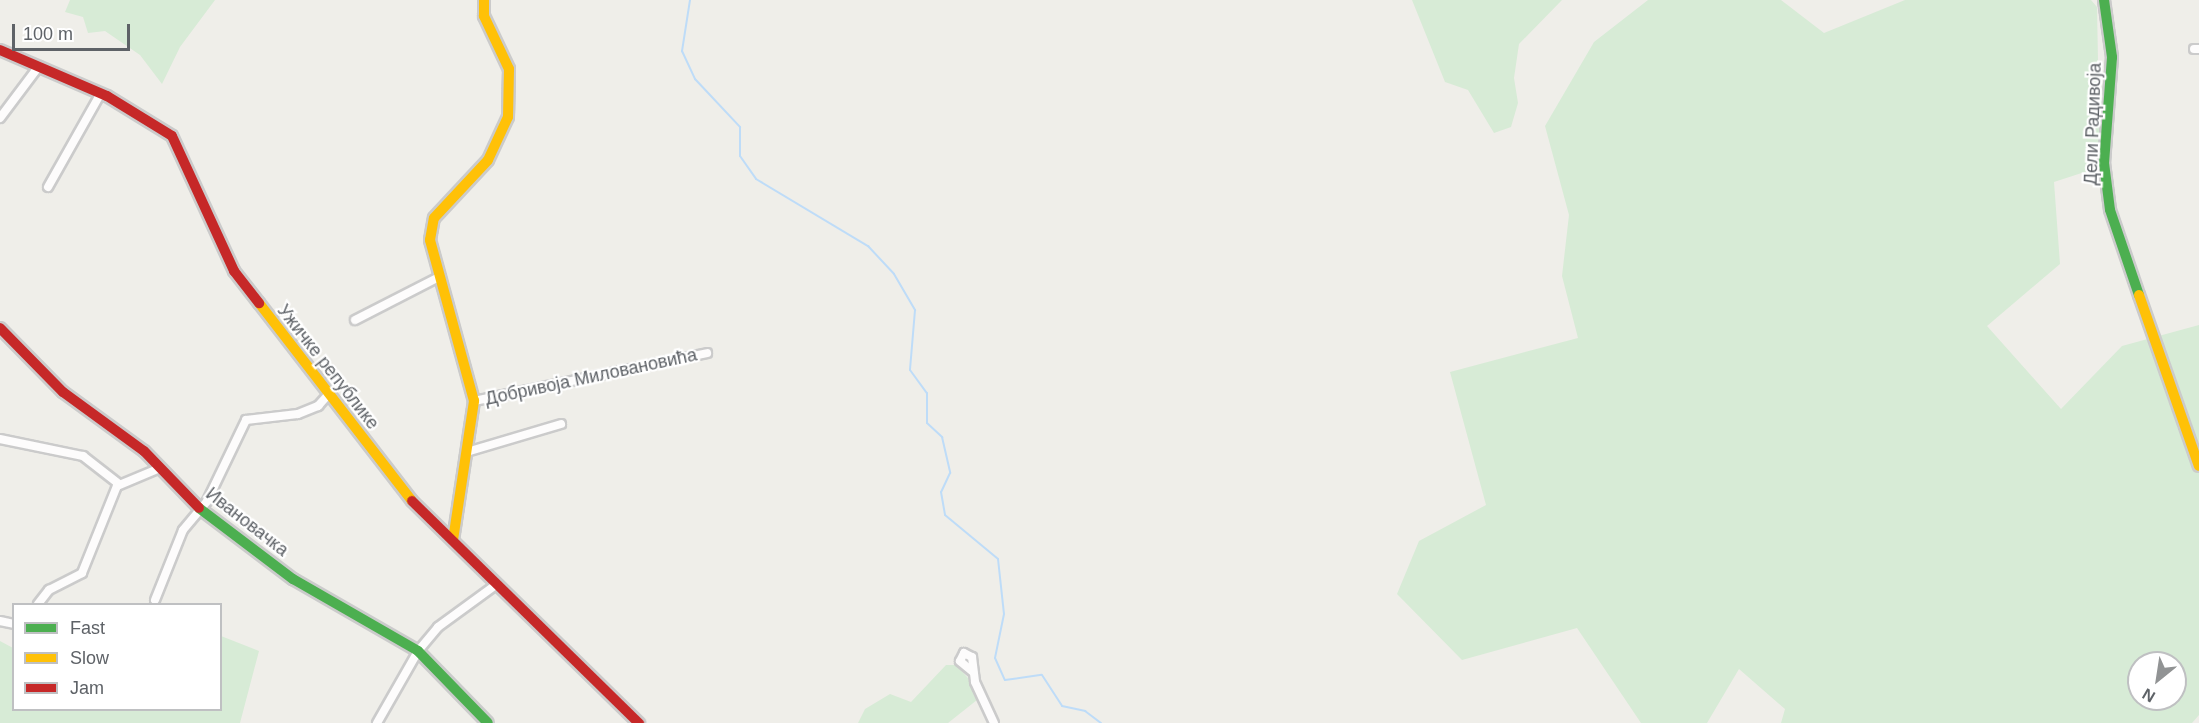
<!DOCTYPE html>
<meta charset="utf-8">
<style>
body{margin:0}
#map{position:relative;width:2199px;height:723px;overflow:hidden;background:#efeee9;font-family:Arial,sans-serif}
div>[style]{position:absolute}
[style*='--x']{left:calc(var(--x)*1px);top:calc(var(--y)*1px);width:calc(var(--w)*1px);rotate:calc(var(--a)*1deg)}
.green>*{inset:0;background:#d7ebd6}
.stream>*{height:2px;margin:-1px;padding:0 1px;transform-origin:1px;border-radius:1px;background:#bedcf8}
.roads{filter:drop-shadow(2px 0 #cbcbcb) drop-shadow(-2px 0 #cbcbcb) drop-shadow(0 2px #cbcbcb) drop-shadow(0 -2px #cbcbcb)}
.street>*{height:8px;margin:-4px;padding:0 4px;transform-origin:4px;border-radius:4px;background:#fdfcfc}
.fast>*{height:10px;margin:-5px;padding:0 5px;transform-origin:5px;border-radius:5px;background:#4caf50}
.slow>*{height:10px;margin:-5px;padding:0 5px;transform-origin:5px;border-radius:5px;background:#ffc107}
.jam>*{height:10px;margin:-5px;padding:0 5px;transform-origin:5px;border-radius:5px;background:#c62828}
span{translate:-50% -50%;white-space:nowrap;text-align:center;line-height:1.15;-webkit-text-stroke:4.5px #fff;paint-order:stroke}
.street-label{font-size:18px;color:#5e6267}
.legend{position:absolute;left:12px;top:603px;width:210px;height:108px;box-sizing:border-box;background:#fff;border:2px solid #bfc0c2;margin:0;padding:8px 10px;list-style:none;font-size:18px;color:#5e6267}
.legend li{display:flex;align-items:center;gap:12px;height:30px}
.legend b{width:30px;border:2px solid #bfc0c2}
.north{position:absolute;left:2127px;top:651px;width:60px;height:60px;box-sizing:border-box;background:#fff;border:2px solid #bfc0c2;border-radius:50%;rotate:210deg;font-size:16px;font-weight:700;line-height:24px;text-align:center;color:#5e6267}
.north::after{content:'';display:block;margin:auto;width:21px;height:27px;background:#919394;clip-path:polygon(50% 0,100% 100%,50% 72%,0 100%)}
.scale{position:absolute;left:12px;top:24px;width:118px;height:27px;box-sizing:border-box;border:3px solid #5e6267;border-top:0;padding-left:8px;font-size:18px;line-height:21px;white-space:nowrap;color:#5e6267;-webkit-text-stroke:4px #fff;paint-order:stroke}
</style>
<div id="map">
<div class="green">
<div style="clip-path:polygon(70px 0,215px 0,180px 47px,162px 84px,140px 55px,105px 31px,88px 33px,83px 17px,65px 12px)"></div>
<div style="clip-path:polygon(1412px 0,1562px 0,1519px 44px,1514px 78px,1518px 103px,1511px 127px,1494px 133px,1468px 90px,1445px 82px)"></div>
<div style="clip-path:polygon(evenodd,1648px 0,1781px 0,1824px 33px,1905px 0,2091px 0,2097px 7px,2100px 167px,2054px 182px,2060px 264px,1987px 326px,2061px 409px,2122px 346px,2199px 325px,2199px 715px,2192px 723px,1781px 723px,1785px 709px,1739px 669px,1707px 723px,1641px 723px,1577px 628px,1462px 660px,1397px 594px,1419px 541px,1486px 505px,1450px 372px,1578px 338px,1562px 276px,1569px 215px,1545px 126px,1594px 42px,1648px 0,2139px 663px,2175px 663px,2175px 699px,2139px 699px,2139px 663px)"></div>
<div style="clip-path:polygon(221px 636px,259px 651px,240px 723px,0 723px,0 641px,13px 648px,14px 710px,220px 710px)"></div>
<div style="clip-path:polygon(946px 665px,956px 665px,968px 678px,977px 700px,948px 723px,858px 723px,865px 709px,890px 694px,911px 702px)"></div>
</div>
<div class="stream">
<div style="--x:690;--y:0;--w:52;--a:98.9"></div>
<div style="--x:682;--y:51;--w:31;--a:65"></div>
<div style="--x:695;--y:79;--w:66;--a:46.8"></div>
<div style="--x:740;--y:127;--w:29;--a:90"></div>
<div style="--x:740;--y:156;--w:28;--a:55"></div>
<div style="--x:756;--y:179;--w:131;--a:30.9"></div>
<div style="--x:868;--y:246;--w:38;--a:47"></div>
<div style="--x:894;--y:274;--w:42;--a:59.7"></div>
<div style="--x:915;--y:310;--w:60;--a:94.8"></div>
<div style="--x:910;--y:370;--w:29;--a:54"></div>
<div style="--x:927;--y:393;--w:30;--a:90"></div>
<div style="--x:927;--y:423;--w:21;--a:43"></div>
<div style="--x:942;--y:437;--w:37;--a:77"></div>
<div style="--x:950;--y:473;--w:21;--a:115"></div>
<div style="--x:941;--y:492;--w:23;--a:80"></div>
<div style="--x:945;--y:515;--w:69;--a:39.7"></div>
<div style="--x:998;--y:559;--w:55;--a:83.8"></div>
<div style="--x:1004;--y:614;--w:45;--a:101.6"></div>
<div style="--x:995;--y:658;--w:24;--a:66"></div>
<div style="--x:1005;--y:680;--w:37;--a:-8"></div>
<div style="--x:1042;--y:675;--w:37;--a:57"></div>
<div style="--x:1062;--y:706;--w:24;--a:12"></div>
<div style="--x:1085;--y:711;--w:20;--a:37"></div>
</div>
<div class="roads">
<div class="street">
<div style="--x:2194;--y:49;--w:5;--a:0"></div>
<div style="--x:0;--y:118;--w:65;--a:-53.1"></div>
<div style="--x:48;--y:187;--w:108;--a:-60.6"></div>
<div style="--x:355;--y:320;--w:92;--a:-27.1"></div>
<div style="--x:474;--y:401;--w:238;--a:-11.6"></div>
<div style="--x:0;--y:439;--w:85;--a:11.6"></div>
<div style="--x:83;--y:456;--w:46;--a:37.9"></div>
<div style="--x:470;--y:451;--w:95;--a:-16.5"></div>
<div style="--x:155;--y:600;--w:75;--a:-68.2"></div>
<div style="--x:183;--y:530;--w:38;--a:-50"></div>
<div style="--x:207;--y:501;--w:90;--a:-64.3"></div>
<div style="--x:246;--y:420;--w:52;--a:-6.6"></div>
<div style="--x:298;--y:414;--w:22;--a:-22"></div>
<div style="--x:318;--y:406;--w:15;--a:-48"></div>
<div style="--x:38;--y:604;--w:18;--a:-52"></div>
<div style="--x:49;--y:590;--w:37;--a:-27"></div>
<div style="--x:82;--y:573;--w:94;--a:-68.1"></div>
<div style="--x:117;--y:486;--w:47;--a:-22.7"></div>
<div style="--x:0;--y:621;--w:14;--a:12"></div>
<div style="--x:973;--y:672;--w:17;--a:-140"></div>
<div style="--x:960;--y:661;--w:9;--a:-63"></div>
<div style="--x:964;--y:653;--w:9;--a:27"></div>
<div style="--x:972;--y:657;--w:25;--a:83"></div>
<div style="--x:975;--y:682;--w:45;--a:65.1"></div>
<div style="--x:377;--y:723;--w:83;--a:-60.3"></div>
<div style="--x:418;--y:651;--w:31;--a:-50"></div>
<div style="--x:438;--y:627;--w:73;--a:-36.1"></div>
</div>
<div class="fast">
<div style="--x:2104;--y:0;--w:58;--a:82"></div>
<div style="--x:2112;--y:57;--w:106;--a:94.3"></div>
<div style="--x:2104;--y:163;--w:47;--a:82.7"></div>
<div style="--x:2110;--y:210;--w:90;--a:71.2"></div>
<div style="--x:199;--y:508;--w:118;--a:37.1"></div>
<div style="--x:293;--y:579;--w:144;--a:29.9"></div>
<div style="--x:418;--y:651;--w:100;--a:45.8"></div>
</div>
<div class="slow">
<div style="--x:2139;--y:295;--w:181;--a:70.7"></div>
<div style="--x:259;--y:303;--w:250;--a:52.3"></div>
<div style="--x:453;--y:540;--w:141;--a:-81.4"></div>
<div style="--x:474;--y:401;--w:167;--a:-105.3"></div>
<div style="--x:430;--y:240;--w:22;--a:-80"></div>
<div style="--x:434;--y:218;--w:79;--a:-47"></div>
<div style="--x:488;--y:160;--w:47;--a:-65.1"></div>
<div style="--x:508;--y:117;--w:48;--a:-88.8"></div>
<div style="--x:509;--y:69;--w:59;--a:-115.3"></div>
<div style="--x:484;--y:16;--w:16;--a:-90"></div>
</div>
<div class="jam">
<div style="--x:0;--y:50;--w:116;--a:23.3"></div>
<div style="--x:107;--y:96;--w:76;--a:31.6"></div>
<div style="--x:172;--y:136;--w:149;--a:65.3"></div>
<div style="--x:234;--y:271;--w:41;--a:52"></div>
<div style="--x:0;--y:328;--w:90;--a:45.5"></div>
<div style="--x:63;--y:392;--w:100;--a:36.1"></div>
<div style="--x:144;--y:451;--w:79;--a:46"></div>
<div style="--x:412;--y:501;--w:318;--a:44.4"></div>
</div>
</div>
<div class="street-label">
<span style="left:2093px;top:124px;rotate:-88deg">Дели Радивоја</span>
<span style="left:328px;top:367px;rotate:52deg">Ужичке републике</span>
<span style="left:591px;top:377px;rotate:-12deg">Добривоја Миловановића</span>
<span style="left:247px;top:522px;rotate:38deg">Ивановачка</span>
</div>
<ul class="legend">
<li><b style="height:8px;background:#4caf50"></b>Fast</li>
<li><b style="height:8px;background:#ffc107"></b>Slow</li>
<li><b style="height:8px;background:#c62828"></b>Jam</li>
</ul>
<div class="north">N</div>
<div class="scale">100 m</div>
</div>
